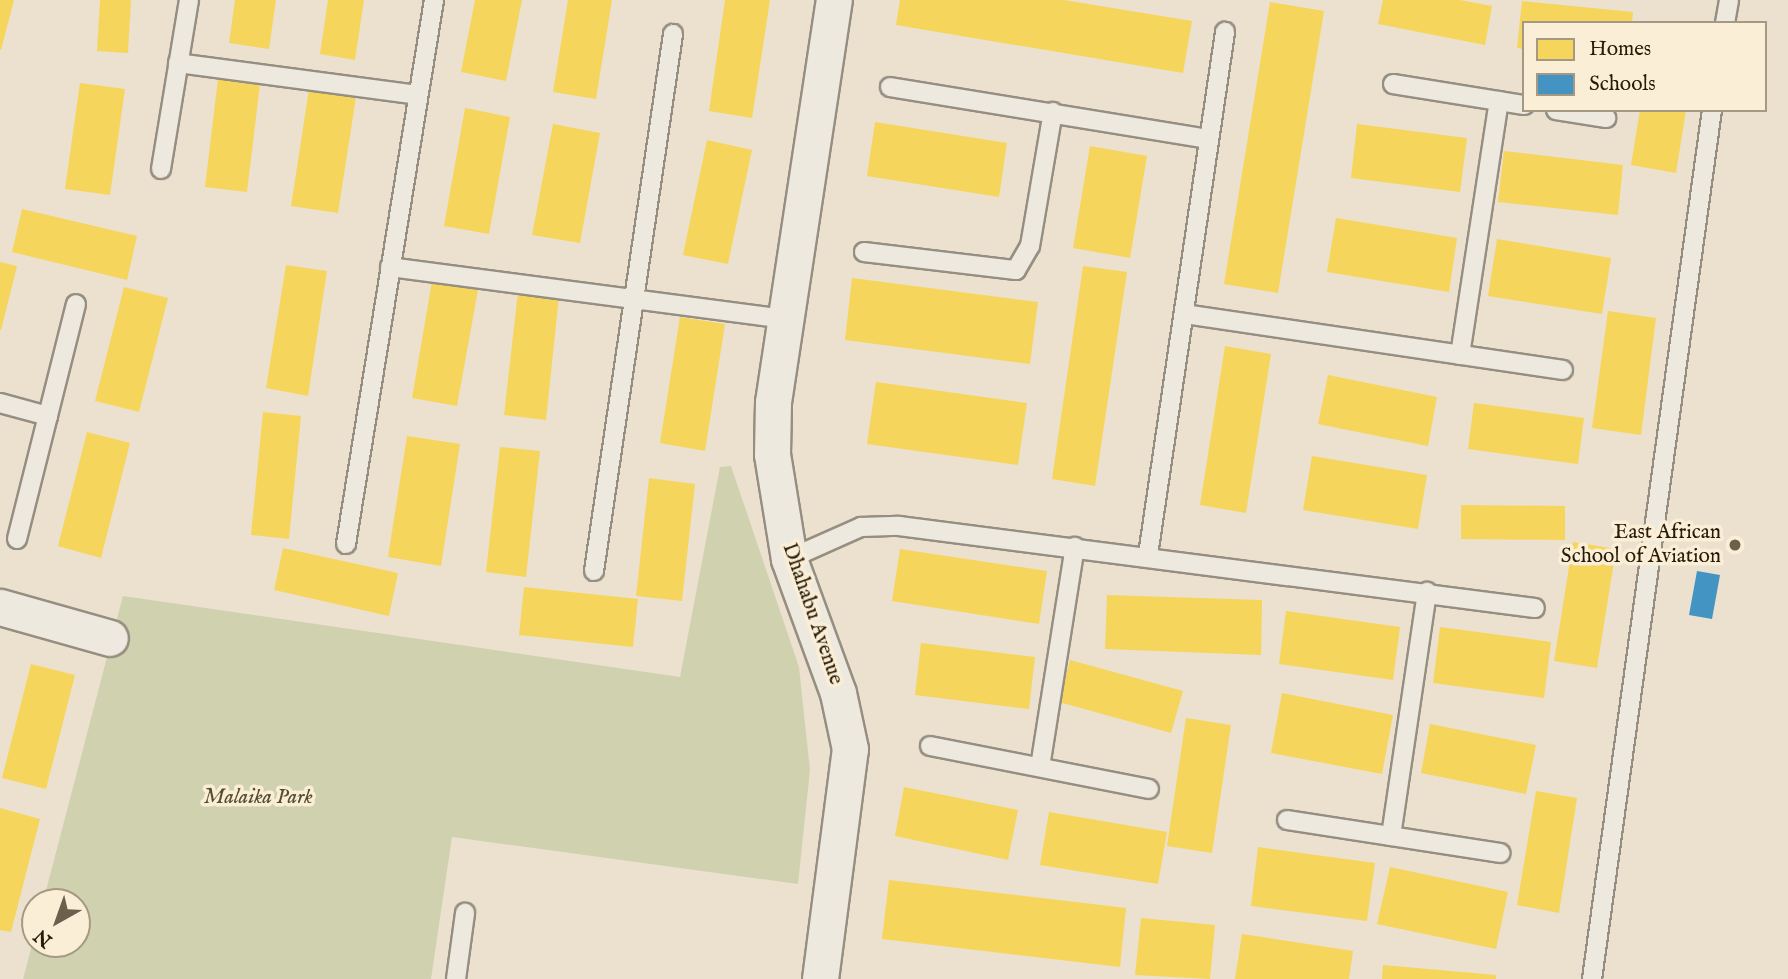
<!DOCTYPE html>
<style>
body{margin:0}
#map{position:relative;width:1788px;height:979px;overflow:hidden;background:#ebe1ce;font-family:"IM FELL English",serif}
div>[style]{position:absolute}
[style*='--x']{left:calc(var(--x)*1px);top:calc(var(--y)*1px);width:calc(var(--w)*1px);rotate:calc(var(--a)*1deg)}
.green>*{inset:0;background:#d0d2af}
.homes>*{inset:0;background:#f6d55c}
.schools>*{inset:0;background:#4393c3}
.roads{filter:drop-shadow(2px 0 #958e81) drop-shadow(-2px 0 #958e81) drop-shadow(0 2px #958e81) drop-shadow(0 -2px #958e81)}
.service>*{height:18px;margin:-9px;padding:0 9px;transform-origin:9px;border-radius:9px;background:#eee9df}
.minor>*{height:35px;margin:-17.5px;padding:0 17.5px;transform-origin:17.5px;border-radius:17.5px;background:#eee9df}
.dots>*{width:19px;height:19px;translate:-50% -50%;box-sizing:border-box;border:4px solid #faeed7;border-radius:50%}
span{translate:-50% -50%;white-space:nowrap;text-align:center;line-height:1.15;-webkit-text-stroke:7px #faeed7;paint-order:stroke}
.poi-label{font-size:21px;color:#281a06}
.right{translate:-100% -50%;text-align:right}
.street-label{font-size:21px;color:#281a06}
.park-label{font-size:21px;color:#544d31;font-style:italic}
.legend{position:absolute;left:1522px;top:21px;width:245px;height:91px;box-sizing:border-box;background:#faeed7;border:2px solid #a69983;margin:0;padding:9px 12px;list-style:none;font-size:21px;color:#281a06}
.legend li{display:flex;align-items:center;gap:14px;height:35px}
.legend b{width:35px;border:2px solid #a69983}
.north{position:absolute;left:21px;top:888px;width:70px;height:70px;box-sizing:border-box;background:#faeed7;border:2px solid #a69983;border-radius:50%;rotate:220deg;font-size:19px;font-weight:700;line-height:28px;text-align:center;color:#281a06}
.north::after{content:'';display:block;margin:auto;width:24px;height:32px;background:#6c604c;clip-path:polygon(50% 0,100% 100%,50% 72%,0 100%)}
</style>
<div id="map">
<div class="green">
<div style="clip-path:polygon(731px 466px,799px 667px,810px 770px,798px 884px,452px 837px,431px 979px,23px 979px,35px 934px,35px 944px,77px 944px,77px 902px,43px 902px,123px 596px,680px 677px,720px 467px)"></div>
</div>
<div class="homes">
<div style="clip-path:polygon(0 0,14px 0,1px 50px,0 49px)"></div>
<div style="clip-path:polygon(100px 0,131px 0,128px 53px,97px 51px)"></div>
<div style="clip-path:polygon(235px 0,276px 0,269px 49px,229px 43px)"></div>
<div style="clip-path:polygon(328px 0,364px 0,355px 60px,320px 54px)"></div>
<div style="clip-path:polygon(475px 0,522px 0,506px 81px,461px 72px)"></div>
<div style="clip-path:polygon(568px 0,612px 0,596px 99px,553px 92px)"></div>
<div style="clip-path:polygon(725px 0,770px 0,752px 118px,709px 111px)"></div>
<div style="clip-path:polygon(900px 0,1064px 0,1192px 21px,1183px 73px,896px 25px)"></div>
<div style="clip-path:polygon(1383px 0,1460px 0,1492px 6px,1485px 45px,1378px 24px)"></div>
<div style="clip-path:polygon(1522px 1px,1633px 12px,1632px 23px,1524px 23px,1524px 49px,1517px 48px)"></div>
<div style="clip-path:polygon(1270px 2px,1324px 11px,1278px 293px,1224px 284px)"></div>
<div style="clip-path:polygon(218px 79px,260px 84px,247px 192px,205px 187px)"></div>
<div style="clip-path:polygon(80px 83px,125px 89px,110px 195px,65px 189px)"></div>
<div style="clip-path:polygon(309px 89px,356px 97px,338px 213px,291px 206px)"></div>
<div style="clip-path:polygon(465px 108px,510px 117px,489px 234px,444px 226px)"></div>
<div style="clip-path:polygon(1640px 110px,1686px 110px,1676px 173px,1631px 165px)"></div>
<div style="clip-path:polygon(875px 122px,1007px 143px,999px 197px,867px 176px)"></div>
<div style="clip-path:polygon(553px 124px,600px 133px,580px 243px,532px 235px)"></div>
<div style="clip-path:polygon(1357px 124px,1467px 138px,1460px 192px,1351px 178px)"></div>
<div style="clip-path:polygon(707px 140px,752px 150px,728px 264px,683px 255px)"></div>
<div style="clip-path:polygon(1090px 146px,1147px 156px,1130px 258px,1073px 248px)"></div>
<div style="clip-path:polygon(1504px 151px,1623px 165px,1618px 215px,1498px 202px)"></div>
<div style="clip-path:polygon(22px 209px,137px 236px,127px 280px,12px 252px)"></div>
<div style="clip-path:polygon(1336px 218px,1457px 238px,1449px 292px,1327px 272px)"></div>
<div style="clip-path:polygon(1497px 239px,1611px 258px,1602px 314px,1488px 296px)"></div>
<div style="clip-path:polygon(0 262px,17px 266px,1px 330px,0 330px)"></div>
<div style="clip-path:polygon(286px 265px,327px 271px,308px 396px,266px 388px)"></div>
<div style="clip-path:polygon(1083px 266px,1127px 272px,1095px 486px,1052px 479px)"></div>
<div style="clip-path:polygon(852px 278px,1038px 302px,1030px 364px,845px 340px)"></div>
<div style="clip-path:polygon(432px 281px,478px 290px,457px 406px,412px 398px)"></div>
<div style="clip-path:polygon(124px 287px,168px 298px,139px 412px,95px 401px)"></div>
<div style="clip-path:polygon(518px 292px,559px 296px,546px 420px,504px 415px)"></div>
<div style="clip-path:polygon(1608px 311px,1656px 318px,1641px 435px,1592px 428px)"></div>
<div style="clip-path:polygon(680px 317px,725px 324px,705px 451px,660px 443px)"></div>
<div style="clip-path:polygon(1225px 346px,1271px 354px,1246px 513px,1200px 505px)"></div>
<div style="clip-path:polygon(1328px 375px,1437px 397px,1428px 446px,1318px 424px)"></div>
<div style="clip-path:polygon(876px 382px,1027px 403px,1018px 465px,867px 444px)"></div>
<div style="clip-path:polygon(1474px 403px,1584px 418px,1578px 464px,1468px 449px)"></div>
<div style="clip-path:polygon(263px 412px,301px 416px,289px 539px,251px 535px)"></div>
<div style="clip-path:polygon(87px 432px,130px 443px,101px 558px,58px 546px)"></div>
<div style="clip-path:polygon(407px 436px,460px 444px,441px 566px,388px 557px)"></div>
<div style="clip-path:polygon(500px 447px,540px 451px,526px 577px,486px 572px)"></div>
<div style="clip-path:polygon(1312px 456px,1427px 475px,1418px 529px,1303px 510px)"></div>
<div style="clip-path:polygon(649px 478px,695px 484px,682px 601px,636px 596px)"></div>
<div style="clip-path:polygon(1461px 505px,1565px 506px,1565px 540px,1461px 539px)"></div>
<div style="clip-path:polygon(1573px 542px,1616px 549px,1597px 668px,1554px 661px)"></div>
<div style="clip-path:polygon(283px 548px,398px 573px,389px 616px,274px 590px)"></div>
<div style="clip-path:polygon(900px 549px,1047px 571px,1039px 624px,892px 601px)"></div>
<div style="clip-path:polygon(524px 587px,638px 599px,633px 647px,519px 635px)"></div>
<div style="clip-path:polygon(1107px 595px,1262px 600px,1261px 655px,1105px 649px)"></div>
<div style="clip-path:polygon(1286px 611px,1400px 627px,1393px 680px,1279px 664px)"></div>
<div style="clip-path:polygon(1440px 627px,1551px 642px,1544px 698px,1433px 683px)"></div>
<div style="clip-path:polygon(921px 643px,1035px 657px,1029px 709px,915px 695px)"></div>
<div style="clip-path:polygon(1070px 660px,1183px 691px,1171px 733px,1059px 702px)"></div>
<div style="clip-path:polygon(31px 664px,75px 675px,46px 789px,2px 778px)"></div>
<div style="clip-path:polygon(1282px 693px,1393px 715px,1382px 774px,1271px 753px)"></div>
<div style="clip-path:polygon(1186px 718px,1231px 725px,1212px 853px,1167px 846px)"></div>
<div style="clip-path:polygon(1430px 724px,1536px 745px,1526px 794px,1421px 773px)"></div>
<div style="clip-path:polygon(904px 787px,1018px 810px,1008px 860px,895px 836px)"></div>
<div style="clip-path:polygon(1536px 791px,1577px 798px,1559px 913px,1517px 905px)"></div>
<div style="clip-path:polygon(0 808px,40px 819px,11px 932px,0 930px)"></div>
<div style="clip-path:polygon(1049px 812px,1167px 832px,1158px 884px,1040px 865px)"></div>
<div style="clip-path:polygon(1258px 847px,1375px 863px,1367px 921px,1251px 906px)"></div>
<div style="clip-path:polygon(1390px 867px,1508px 892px,1496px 949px,1377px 924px)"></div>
<div style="clip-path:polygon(889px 880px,1126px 908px,1120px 967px,882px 939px)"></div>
<div style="clip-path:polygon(1141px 918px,1215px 925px,1210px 979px,1135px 975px)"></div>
<div style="clip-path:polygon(1242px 934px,1353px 951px,1349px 979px,1235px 979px)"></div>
<div style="clip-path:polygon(1383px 965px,1496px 975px,1496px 979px,1382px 979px)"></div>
</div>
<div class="schools">
<div style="clip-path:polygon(1697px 571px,1720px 575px,1712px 619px,1689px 615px)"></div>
</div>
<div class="roads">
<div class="service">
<div style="--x:1725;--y:23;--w:23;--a:-80"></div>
<div style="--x:178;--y:63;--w:242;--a:7.6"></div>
<div style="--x:1393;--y:84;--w:133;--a:9.1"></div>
<div style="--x:890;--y:87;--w:322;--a:9.3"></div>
<div style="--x:1556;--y:110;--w:51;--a:9.1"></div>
<div style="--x:161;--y:169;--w:171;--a:-80.6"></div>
<div style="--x:864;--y:252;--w:153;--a:6.8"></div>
<div style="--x:1016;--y:270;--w:28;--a:-60"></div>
<div style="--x:1030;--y:246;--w:136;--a:-80.3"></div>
<div style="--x:390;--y:267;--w:398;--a:7.5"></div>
<div style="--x:1184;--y:314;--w:383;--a:8.4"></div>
<div style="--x:1460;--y:355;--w:257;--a:-81.3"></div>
<div style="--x:0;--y:403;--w:50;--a:15.2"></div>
<div style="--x:17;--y:539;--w:242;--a:-75.9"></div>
<div style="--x:346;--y:544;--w:551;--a:-80.81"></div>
<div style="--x:1148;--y:555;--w:529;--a:-81.62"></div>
<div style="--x:789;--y:559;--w:79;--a:-24"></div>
<div style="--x:861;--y:527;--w:38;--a:-2"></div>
<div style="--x:899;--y:526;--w:641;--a:7.35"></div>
<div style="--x:594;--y:571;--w:543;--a:-81.63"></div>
<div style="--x:930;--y:746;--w:223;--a:11.1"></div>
<div style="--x:1040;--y:767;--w:223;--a:-81"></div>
<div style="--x:1287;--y:820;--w:216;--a:8.8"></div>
<div style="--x:1391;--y:836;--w:247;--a:-81.6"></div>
<div style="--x:456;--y:979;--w:67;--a:-82.2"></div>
<div style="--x:1592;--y:979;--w:877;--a:-82.14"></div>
</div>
<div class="minor">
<div style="--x:0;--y:607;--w:114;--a:15.7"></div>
<div style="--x:820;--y:979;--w:232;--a:-82.6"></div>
<div style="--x:850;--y:749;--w:57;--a:-102.1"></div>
<div style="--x:838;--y:693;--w:143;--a:-110.1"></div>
<div style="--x:789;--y:559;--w:106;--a:-99.2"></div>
<div style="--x:772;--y:454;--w:52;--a:-88.9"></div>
<div style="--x:773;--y:402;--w:407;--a:-81.4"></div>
</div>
</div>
<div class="dots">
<div style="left:1735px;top:545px;background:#6c604c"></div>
</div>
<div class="poi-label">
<span class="right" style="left:1721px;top:545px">East African<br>School of Aviation</span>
</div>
<div class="street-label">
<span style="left:812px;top:614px;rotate:71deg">Dhahabu Avenue</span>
</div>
<div class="park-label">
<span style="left:258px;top:798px">Malaika Park</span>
</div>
<ul class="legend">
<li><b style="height:19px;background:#f6d55c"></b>Homes</li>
<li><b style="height:19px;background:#4393c3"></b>Schools</li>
</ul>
<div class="north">N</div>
</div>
